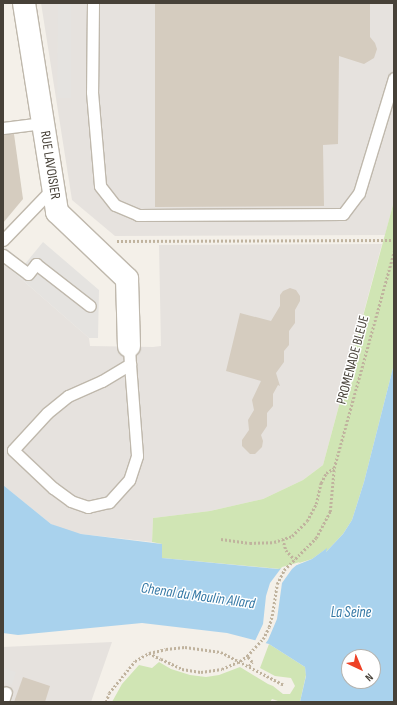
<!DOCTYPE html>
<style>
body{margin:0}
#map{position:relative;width:397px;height:705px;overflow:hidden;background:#f4f0e9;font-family:"Sofia Sans Condensed",sans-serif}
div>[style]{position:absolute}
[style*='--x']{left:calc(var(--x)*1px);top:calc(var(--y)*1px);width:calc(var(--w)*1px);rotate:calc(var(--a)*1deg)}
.industrial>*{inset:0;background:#e6e2de}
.green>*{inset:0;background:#d0e5b4}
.parking>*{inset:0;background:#e5e3e0}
.water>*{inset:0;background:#a9d2ed}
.pier>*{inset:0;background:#f4f0e9}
.building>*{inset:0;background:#d5ccbf}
.path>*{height:2.5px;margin-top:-1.25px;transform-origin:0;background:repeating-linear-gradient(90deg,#c0b39e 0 2px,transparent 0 4px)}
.roads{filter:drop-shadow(1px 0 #bfb8ac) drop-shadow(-1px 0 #bfb8ac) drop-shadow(0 1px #bfb8ac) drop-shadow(0 -1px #bfb8ac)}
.service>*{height:11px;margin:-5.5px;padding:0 5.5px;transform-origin:5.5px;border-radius:5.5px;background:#fff}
.minor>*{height:22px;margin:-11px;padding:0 11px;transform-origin:11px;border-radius:11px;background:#fff}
.path-bridge>*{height:2.5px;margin-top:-1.25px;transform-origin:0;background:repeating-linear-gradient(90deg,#c0b39e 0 2px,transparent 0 4px)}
span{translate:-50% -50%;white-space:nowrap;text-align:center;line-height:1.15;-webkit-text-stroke:3px #fff;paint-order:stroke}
.street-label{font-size:14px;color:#474138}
.water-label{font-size:15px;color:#3478a5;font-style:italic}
.frame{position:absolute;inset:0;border:4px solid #474138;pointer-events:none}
.north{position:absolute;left:341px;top:649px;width:40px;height:40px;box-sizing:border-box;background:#fff;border:1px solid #b5b3af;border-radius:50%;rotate:136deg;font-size:11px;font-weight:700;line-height:16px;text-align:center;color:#474138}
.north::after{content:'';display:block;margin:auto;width:14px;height:18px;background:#ee4126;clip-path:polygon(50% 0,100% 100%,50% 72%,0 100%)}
</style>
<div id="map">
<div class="industrial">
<div style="clip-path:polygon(41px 3px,394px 3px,394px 201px,385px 235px,115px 236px,72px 200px)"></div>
<div style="clip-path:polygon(382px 244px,323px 465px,303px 480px,263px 499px,210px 511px,153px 518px,152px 542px,81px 534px,65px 530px,51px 524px,3px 485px,3px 263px,89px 338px,90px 346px,153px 347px,161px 346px,159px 245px)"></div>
<div style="clip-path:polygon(112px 642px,91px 702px,3px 702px,3px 647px)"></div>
</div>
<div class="green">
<div style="clip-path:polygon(394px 201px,394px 364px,364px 482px,352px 520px,343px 534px,325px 553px,326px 549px,312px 559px,280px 569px,162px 558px,162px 544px,152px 542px,153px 518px,210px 511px,263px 499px,303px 480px,323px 465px)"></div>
<div style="clip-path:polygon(269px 644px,305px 667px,306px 675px,300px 702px,281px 702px,272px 699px,270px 702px,112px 702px,122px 684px,139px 665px,152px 668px,159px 662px,171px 669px,190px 675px,206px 677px,219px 675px,240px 667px,268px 684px,273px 686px,283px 694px,290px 694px,295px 686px,291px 678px,275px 676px,260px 668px)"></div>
</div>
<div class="parking">
<div style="clip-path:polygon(58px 3px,71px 3px,71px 98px,57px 98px)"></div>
<div style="clip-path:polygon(43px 242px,99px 290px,98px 338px,89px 338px,3px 263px,3px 250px,5px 247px,25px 264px)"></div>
<div style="clip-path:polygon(3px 668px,16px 672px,12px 685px,3px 682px)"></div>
</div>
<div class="water">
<div style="clip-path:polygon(evenodd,394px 364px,394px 702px,300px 702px,306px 676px,305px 667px,269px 644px,227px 633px,142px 623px,18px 635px,3px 633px,3px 485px,51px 524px,81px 534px,162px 544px,162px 558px,278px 569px,297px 565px,312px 559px,327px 548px,326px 552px,343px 534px,352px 520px,364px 482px,394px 364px,349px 657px,373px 657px,373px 681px,349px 681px,349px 657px)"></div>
</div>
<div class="pier">
<div style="clip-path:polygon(300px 562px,292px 569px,282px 583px,277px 619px,268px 640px,265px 644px,255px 641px,263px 624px,266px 596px,270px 583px,282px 567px)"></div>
</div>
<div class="building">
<div style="clip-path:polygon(155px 3px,370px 3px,370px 37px,375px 43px,377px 49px,374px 58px,364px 64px,339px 56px,338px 144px,323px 145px,324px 206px,155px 207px)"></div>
<div style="clip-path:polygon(14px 134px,23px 199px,3px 223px,3px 135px)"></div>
<div style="clip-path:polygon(290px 288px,296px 290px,300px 296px,300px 301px,295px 310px,295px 323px,289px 331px,289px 345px,284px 351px,284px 362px,276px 373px,280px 386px,278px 385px,273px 394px,273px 406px,267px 413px,267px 426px,261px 435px,263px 441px,262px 447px,255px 454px,250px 454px,242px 446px,242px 440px,249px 430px,248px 420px,254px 410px,252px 400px,261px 381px,226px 371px,234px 338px,240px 313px,271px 321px,280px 306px,280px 295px,283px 291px)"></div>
<div style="clip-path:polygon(23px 677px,50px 686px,45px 702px,14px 702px)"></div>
</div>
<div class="path">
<div style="--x:117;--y:241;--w:277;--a:-0.2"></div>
<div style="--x:221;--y:539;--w:29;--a:8"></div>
<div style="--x:250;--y:543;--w:24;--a:-2"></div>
<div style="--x:274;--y:542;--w:19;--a:-18"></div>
<div style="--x:292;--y:536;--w:21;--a:-45"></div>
<div style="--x:307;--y:521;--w:19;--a:-62"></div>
<div style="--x:316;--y:504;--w:22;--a:-77"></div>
<div style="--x:321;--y:483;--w:11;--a:-63"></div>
<div style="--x:326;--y:473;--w:9;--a:-32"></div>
<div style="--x:283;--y:539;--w:11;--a:75"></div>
<div style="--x:286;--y:550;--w:13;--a:48"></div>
<div style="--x:149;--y:653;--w:17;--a:-13"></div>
<div style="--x:166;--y:649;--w:19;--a:-6"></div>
<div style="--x:185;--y:647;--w:36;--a:8"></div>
<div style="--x:221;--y:652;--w:71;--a:27.6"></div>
<div style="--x:249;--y:666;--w:5;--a:-53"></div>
<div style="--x:252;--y:662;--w:8;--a:-130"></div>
<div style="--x:247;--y:656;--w:23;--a:-47"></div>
<div style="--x:263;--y:639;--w:13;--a:-63"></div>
<div style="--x:269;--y:627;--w:11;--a:-75"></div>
<div style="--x:272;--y:616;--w:32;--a:-81"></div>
<div style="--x:277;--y:584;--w:16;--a:-63"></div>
<div style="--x:284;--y:570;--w:45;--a:-45"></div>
<div style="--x:316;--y:538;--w:30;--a:-62"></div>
<div style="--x:330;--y:512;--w:44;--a:-84.8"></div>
<div style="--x:334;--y:468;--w:225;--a:-74.5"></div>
<div style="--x:106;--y:702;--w:9;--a:-72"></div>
<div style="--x:109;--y:693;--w:41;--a:-50.9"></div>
<div style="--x:135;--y:661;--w:16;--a:-30"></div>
<div style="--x:149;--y:653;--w:13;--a:27"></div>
</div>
<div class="roads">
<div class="service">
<div style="--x:93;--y:3;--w:89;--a:90.6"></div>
<div style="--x:92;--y:92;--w:94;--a:85.1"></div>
<div style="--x:100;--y:186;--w:24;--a:52"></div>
<div style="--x:115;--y:205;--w:25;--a:23"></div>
<div style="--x:138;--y:215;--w:205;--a:-0.3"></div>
<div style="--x:343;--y:214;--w:26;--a:-53"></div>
<div style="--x:359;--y:193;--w:120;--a:-73.1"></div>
<div style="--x:3;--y:128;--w:40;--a:-7.1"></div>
<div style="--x:3;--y:240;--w:72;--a:-46.1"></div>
<div style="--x:3;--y:255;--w:31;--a:37"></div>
<div style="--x:28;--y:274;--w:13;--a:-51"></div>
<div style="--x:36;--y:264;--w:68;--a:37.9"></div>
<div style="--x:129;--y:346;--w:18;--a:87"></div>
<div style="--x:130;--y:364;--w:92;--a:85.6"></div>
<div style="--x:137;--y:456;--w:25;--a:108"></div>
<div style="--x:129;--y:480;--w:30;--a:132"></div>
<div style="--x:109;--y:502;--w:22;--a:167"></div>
<div style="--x:88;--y:507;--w:18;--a:-161"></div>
<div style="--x:71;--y:501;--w:22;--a:-144"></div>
<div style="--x:53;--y:488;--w:55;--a:-136.5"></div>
<div style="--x:13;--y:450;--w:50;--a:-47.4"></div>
<div style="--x:47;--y:413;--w:27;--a:-39"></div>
<div style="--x:68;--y:396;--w:37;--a:-24"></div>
<div style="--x:102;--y:381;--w:33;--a:-31"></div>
<div style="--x:3;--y:701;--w:9;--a:-72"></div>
</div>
<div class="minor">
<div style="--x:24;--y:3;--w:212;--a:81"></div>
<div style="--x:57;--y:212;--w:97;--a:43.7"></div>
<div style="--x:127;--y:279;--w:67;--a:88.3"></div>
</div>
</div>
<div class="path-bridge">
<div style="--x:161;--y:659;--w:23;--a:25"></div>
<div style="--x:182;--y:669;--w:19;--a:9"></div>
<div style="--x:201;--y:672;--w:21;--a:-8"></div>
<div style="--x:222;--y:669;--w:20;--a:-24"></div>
<div style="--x:240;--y:661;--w:9;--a:-36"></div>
</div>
<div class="street-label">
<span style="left:50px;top:165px;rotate:81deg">RUE LAVOISIER</span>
<span style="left:353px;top:360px;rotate:-75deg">PROMENADE BLEUE</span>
</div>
<div class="water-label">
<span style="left:198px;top:596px;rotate:8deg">Chenal du Moulin Allard</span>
<span style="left:351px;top:613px">La Seine</span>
</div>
<div class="frame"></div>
<div class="north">N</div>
</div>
